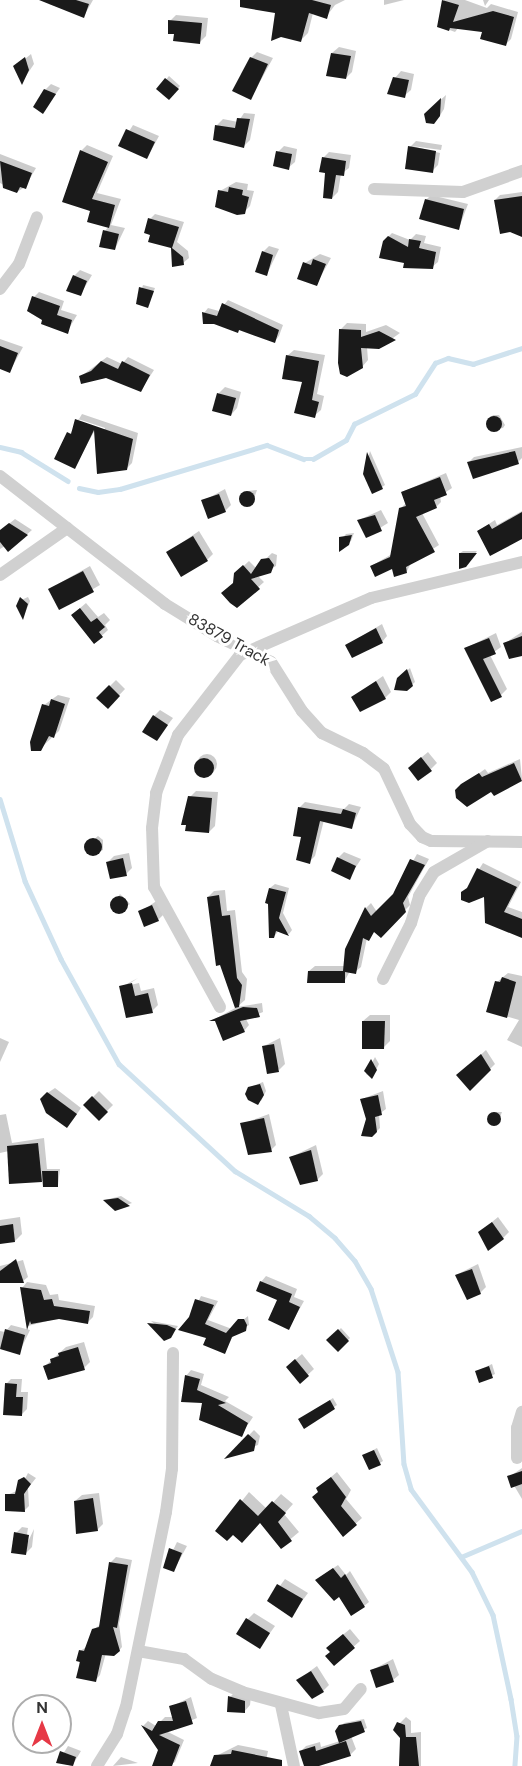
<!DOCTYPE html>
<style>
body{margin:0}
#map{position:relative;width:522px;height:1766px;overflow:hidden;background:#fff;font-family:"DM Sans",sans-serif}
div>[style]{position:absolute}
[style*='--x']{left:calc(var(--x)*1px);top:calc(var(--y)*1px);width:calc(var(--w)*1px);rotate:calc(var(--a)*1deg)}
.shadow>*{inset:0;background:#0003}
.round{border-radius:50%}
.stream>*{height:4.5px;margin:-2.25px;padding:0 2.25px;transform-origin:2.25px;border-radius:2.25px;background:#cfe2ee}
.building>*{inset:0;background:#1a1a1a}
.minor>*{height:12px;margin:-6px;padding:0 6px;transform-origin:6px;border-radius:6px;background:#d0d0d0}
span{translate:-50% -50%;white-space:nowrap;text-align:center;line-height:1.15;-webkit-text-stroke:6px #fff;paint-order:stroke}
.street-label{font-size:16px;color:#333}
.north{position:absolute;left:12px;top:1694px;width:60px;height:60px;box-sizing:border-box;background:#fff;border:2px solid #adadad;border-radius:50%;rotate:0deg;font-size:16px;font-weight:700;line-height:24px;text-align:center;color:#333}
.north::after{content:'';display:block;margin:auto;width:21px;height:27px;background:#e63946;clip-path:polygon(50% 0,100% 100%,50% 72%,0 100%)}
</style>
<div id="map">
<div class="shadow">
<div style="clip-path:polygon(50px 0,93px 0,84px 16px,49px 4px)"></div>
<div style="clip-path:polygon(258px 0,345px 0,335px 5px,326px 17px,313px 13px,308px 33px,301px 40px,277px 11px)"></div>
<div style="clip-path:polygon(384px 0,404px 0,384px 5px)"></div>
<div style="clip-path:polygon(444px 0,465px 0,487px 8px,491px 4px,518px 12px,511px 39px,505px 45px,484px 30px,459px 27px,455px 32px,439px 26px)"></div>
<div style="clip-path:polygon(483px 0,489px 0,485px 6px)"></div>
<div style="clip-path:polygon(176px 15px,208px 18px,206px 36px,200px 42px,170px 21px)"></div>
<div style="clip-path:polygon(339px 47px,356px 51px,352px 72px,346px 78px,332px 53px)"></div>
<div style="clip-path:polygon(257px 52px,273px 58px,251px 98px,251px 58px)"></div>
<div style="clip-path:polygon(31px 54px,34px 64px,22px 82px,14px 68px)"></div>
<div style="clip-path:polygon(401px 71px,414px 74px,411px 90px,404px 96px,395px 78px)"></div>
<div style="clip-path:polygon(169px 76px,180px 86px,169px 98px,158px 89px)"></div>
<div style="clip-path:polygon(51px 84px,60px 88px,43px 112px,45px 90px)"></div>
<div style="clip-path:polygon(446px 95px,444px 109px,439px 117px,425px 114px)"></div>
<div style="clip-path:polygon(244px 113px,255px 114px,250px 140px,244px 146px,217px 125px,223px 119px,238px 122px)"></div>
<div style="clip-path:polygon(133px 125px,159px 136px,147px 158px,120px 146px)"></div>
<div style="clip-path:polygon(416px 141px,442px 145px,441px 150px,412px 146px,440px 153px,438px 165px,432px 171px,410px 147px)"></div>
<div style="clip-path:polygon(87px 145px,113px 156px,97px 193px,121px 199px,111px 225px,125px 228px,115px 249px,105px 231px,109px 226px,92px 210px,81px 151px)"></div>
<div style="clip-path:polygon(284px 146px,297px 149px,295px 162px,288px 168px,278px 152px)"></div>
<div style="clip-path:polygon(329px 152px,351px 155px,349px 168px,341px 174px,338px 192px,332px 198px,323px 158px)"></div>
<div style="clip-path:polygon(0 154px,36px 168px,25px 187px,17px 192px,0 183px)"></div>
<div style="clip-path:polygon(236px 182px,248px 184px,247px 190px,254px 191px,250px 206px,244px 212px,220px 191px)"></div>
<div style="clip-path:polygon(522px 192px,522px 231px,501px 232px,495px 200px,500px 195px)"></div>
<div style="clip-path:polygon(431px 195px,468px 204px,459px 228px,426px 200px)"></div>
<div style="clip-path:polygon(155px 214px,184px 222px,177px 242px,188px 251px,189px 258px,183px 263px,173px 265px,172px 247px,150px 219px)"></div>
<div style="clip-path:polygon(392px 233px,410px 240px,416px 234px,426px 236px,424px 243px,441px 247px,438px 262px,432px 267px,405px 262px,387px 238px)"></div>
<div style="clip-path:polygon(269px 246px,279px 249px,267px 274px,263px 252px)"></div>
<div style="clip-path:polygon(320px 254px,331px 258px,316px 285px,305px 263px)"></div>
<div style="clip-path:polygon(80px 270px,92px 275px,80px 295px,74px 276px)"></div>
<div style="clip-path:polygon(143px 285px,155px 288px,148px 306px,137px 303px)"></div>
<div style="clip-path:polygon(39px 292px,64px 301px,61px 310px,77px 315px,67px 332px,44px 320px,34px 297px)"></div>
<div style="clip-path:polygon(228px 300px,283px 325px,279px 336px,275px 341px,240px 329px,237px 332px,204px 313px,208px 308px,219px 311px)"></div>
<div style="clip-path:polygon(347px 323px,366px 324px,366px 332px,386px 325px,400px 333px,379px 348px,367px 347px,368px 360px,362px 367px,341px 329px)"></div>
<div style="clip-path:polygon(0 339px,23px 347px,10px 371px,0 367px)"></div>
<div style="clip-path:polygon(294px 350px,325px 355px,317px 394px,324px 396px,321px 410px,314px 416px,303px 381px,287px 356px)"></div>
<div style="clip-path:polygon(107px 357px,122px 364px,128px 357px,154px 370px,141px 390px,107px 376px,80px 377px)"></div>
<div style="clip-path:polygon(225px 387px,241px 392px,237px 408px,231px 415px,219px 393px)"></div>
<div style="clip-path:polygon(evenodd,82px 414px,138px 433px,132px 463px,126px 469px,98px 473px,95px 430px,75px 467px,56px 458px,82px 414px,78px 419px,105px 428px,104px 431px,78px 422px,78px 419px)"></div>
<div style="clip-path:polygon(493px 415px,499px 415px,505px 425px,503px 428px,492px 430px,487px 423px)"></div>
<div style="clip-path:polygon(522px 447px,522px 458px,517px 463px,469px 462px,474px 457px)"></div>
<div style="clip-path:polygon(370px 451px,385px 485px,382px 487px,364px 474px)"></div>
<div style="clip-path:polygon(446px 473px,452px 488px,440px 496px,441px 502px,436px 507px,422px 513px,439px 545px,411px 563px,407px 571px,371px 566px,392px 554px,401px 508px,406px 503px,402px 492px)"></div>
<div style="clip-path:polygon(225px 489px,231px 505px,225px 511px,203px 501px)"></div>
<div style="clip-path:polygon(257px 490px,252px 504px,240px 502px,248px 491px)"></div>
<div style="clip-path:polygon(381px 510px,388px 523px,367px 536px,359px 520px)"></div>
<div style="clip-path:polygon(522px 511px,522px 535px,478px 531px,495px 520px,497px 525px)"></div>
<div style="clip-path:polygon(15px 519px,32px 530px,9px 550px,5px 546px,0 549px,0 531px)"></div>
<div style="clip-path:polygon(199px 531px,213px 554px,207px 560px,168px 552px)"></div>
<div style="clip-path:polygon(354px 533px,351px 541px,340px 550px,339px 542px,346px 534px)"></div>
<div style="clip-path:polygon(463px 551px,477px 551px,469px 562px,460px 553px)"></div>
<div style="clip-path:polygon(272px 553px,277px 555px,276px 566px,258px 576px,264px 582px,237px 606px,236px 573px,249px 561px,256px 568px)"></div>
<div style="clip-path:polygon(90px 566px,100px 585px,60px 608px,49px 589px)"></div>
<div style="clip-path:polygon(28px 597px,30px 601px,23px 618px,19px 601px)"></div>
<div style="clip-path:polygon(86px 603px,98px 617px,104px 613px,110px 620px,105px 625px,108px 630px,95px 642px,79px 609px)"></div>
<div style="clip-path:polygon(382px 624px,387px 636px,382px 642px,347px 645px)"></div>
<div style="clip-path:polygon(522px 632px,522px 654px,505px 643px)"></div>
<div style="clip-path:polygon(496px 633px,501px 647px,490px 655px,507px 689px,501px 695px,466px 648px)"></div>
<div style="clip-path:polygon(410px 668px,415px 682px,407px 689px,398px 679px)"></div>
<div style="clip-path:polygon(383px 676px,391px 692px,385px 698px,353px 697px)"></div>
<div style="clip-path:polygon(116px 680px,125px 689px,108px 707px,98px 698px)"></div>
<div style="clip-path:polygon(58px 695px,70px 698px,59px 731px,44px 745px,44px 705px)"></div>
<div style="clip-path:polygon(160px 710px,173px 718px,157px 739px,154px 716px)"></div>
<div style="clip-path:polygon(428px 752px,437px 763px,431px 769px,416px 762px)"></div>
<div class="round" style="left:197px;top:754px;width:20px;height:20px"></div>
<div style="clip-path:polygon(520px 759px,522px 779px,494px 794px,492px 790px,463px 785px,485px 769px,488px 773px)"></div>
<div style="clip-path:polygon(196px 791px,218px 792px,215px 826px,209px 832px,183px 823px,190px 797px)"></div>
<div style="clip-path:polygon(305px 802px,344px 809px,349px 804px,361px 807px,352px 827px,324px 820px,315px 856px,309px 862px,300px 807px)"></div>
<div style="clip-path:polygon(98px 836px,103px 840px,103px 850px,93px 854px,86px 846px)"></div>
<div style="clip-path:polygon(344px 852px,361px 859px,349px 878px,338px 858px)"></div>
<div style="clip-path:polygon(129px 853px,132px 868px,126px 874px,108px 862px,114px 856px)"></div>
<div style="clip-path:polygon(417px 854px,429px 859px,408px 897px,410px 905px,380px 936px,375px 931px,367px 938px,361px 967px,355px 972px,350px 971px,344px 982px,309px 971px,315px 966px,345px 966px,346px 950px,366px 908px,371px 903px,377px 912px,394px 895px)"></div>
<div style="clip-path:polygon(483px 863px,521px 882px,508px 907px,522px 912px,522px 936px,486px 895px,462px 896px)"></div>
<div style="clip-path:polygon(275px 884px,289px 888px,283px 913px,292px 930px,289px 934px,279px 930px,274px 937px,270px 888px)"></div>
<div style="clip-path:polygon(225px 890px,227px 911px,235px 910px,242px 972px,247px 979px,245px 1000px,237px 1007px,262px 1003px,263px 1012px,246px 1019px,249px 1025px,244px 1031px,213px 1020px,237px 1007px,208px 897px,214px 891px)"></div>
<div style="clip-path:polygon(120px 894px,130px 904px,117px 912px,112px 906px)"></div>
<div style="clip-path:polygon(158px 900px,164px 914px,158px 920px,140px 912px)"></div>
<div style="clip-path:polygon(508px 973px,522px 976px,522px 1047px,507px 1040px,519px 1020px,488px 1011px,497px 982px)"></div>
<div style="clip-path:polygon(138px 978px,126px 986px,139px 983px,141px 991px,154px 988px,158px 1005px,152px 1011px,121px 987px)"></div>
<div style="clip-path:polygon(370px 1015px,390px 1015px,390px 1041px,384px 1047px,363px 1021px)"></div>
<div style="clip-path:polygon(0 1038px,9px 1042px,0 1062px)"></div>
<div style="clip-path:polygon(280px 1038px,285px 1064px,279px 1070px,264px 1046px)"></div>
<div style="clip-path:polygon(486px 1050px,495px 1064px,470px 1089px,463px 1071px)"></div>
<div style="clip-path:polygon(375px 1057px,379px 1064px,372px 1078px,366px 1074px)"></div>
<div style="clip-path:polygon(263px 1082px,266px 1091px,261px 1101px,250px 1087px)"></div>
<div style="clip-path:polygon(55px 1088px,81px 1108px,72px 1121px,48px 1112px,43px 1096px)"></div>
<div style="clip-path:polygon(99px 1091px,113px 1105px,99px 1119px,85px 1105px)"></div>
<div style="clip-path:polygon(383px 1091px,386px 1109px,379px 1114px,380px 1128px,375px 1133px,362px 1099px)"></div>
<div style="clip-path:polygon(494px 1112px,502px 1112px,498px 1123px,491px 1122px)"></div>
<div style="clip-path:polygon(6px 1114px,12px 1143px,44px 1138px,47px 1169px,60px 1169px,58px 1185px,42px 1181px,9px 1151px,0 1153px,0 1115px)"></div>
<div style="clip-path:polygon(269px 1114px,276px 1145px,271px 1150px,242px 1124px)"></div>
<div style="clip-path:polygon(316px 1145px,323px 1174px,317px 1180px,291px 1157px)"></div>
<div style="clip-path:polygon(121px 1196px,132px 1203px,116px 1209px,105px 1200px)"></div>
<div style="clip-path:polygon(20px 1217px,22px 1234px,15px 1241px,0 1243px,0 1220px)"></div>
<div style="clip-path:polygon(498px 1217px,509px 1232px,503px 1238px,480px 1232px)"></div>
<div style="clip-path:polygon(23px 1260px,28px 1277px,23px 1281px,0 1281px,0 1266px)"></div>
<div style="clip-path:polygon(478px 1264px,486px 1287px,480px 1293px,456px 1275px)"></div>
<div style="clip-path:polygon(266px 1276px,297px 1289px,294px 1297px,304px 1301px,289px 1328px,279px 1299px,261px 1282px)"></div>
<div style="clip-path:polygon(27px 1282px,46px 1285px,50px 1295px,58px 1294px,59px 1300px,95px 1306px,93px 1317px,88px 1322px,59px 1318px,28px 1326px,22px 1288px)"></div>
<div style="clip-path:polygon(201px 1296px,218px 1301px,208px 1320px,232px 1329px,248px 1316px,249px 1325px,234px 1334px,225px 1352px,190px 1318px)"></div>
<div style="clip-path:polygon(151px 1321px,178px 1326px,170px 1337px)"></div>
<div style="clip-path:polygon(11px 1325px,30px 1330px,19px 1353px,0 1348px,0 1331px,5px 1332px)"></div>
<div style="clip-path:polygon(341px 1328px,350px 1338px,338px 1350px,329px 1340px)"></div>
<div style="clip-path:polygon(84px 1342px,90px 1362px,84px 1368px,45px 1366px,66px 1347px)"></div>
<div style="clip-path:polygon(302px 1354px,314px 1369px,300px 1382px,294px 1361px)"></div>
<div style="clip-path:polygon(492px 1364px,495px 1374px,480px 1381px,477px 1371px)"></div>
<div style="clip-path:polygon(191px 1370px,204px 1374px,201px 1385px,229px 1397px,225px 1401px,253px 1417px,241px 1435px,204px 1401px,186px 1376px)"></div>
<div style="clip-path:polygon(11px 1379px,22px 1379px,21px 1392px,28px 1392px,27px 1409px,22px 1414px,6px 1384px)"></div>
<div style="clip-path:polygon(333px 1398px,337px 1405px,304px 1427px,303px 1417px)"></div>
<div style="clip-path:polygon(254px 1430px,260px 1436px,258px 1445px,229px 1456px)"></div>
<div style="clip-path:polygon(377px 1448px,383px 1461px,380px 1463px,364px 1455px)"></div>
<div style="clip-path:polygon(522px 1468px,522px 1499px,509px 1477px)"></div>
<div style="clip-path:polygon(337px 1472px,351px 1490px,346px 1499px,362px 1518px,343px 1535px,318px 1488px)"></div>
<div style="clip-path:polygon(28px 1473px,36px 1478px,28px 1488px,29px 1506px,24px 1511px,7px 1495px,19px 1490px)"></div>
<div style="clip-path:polygon(249px 1492px,267px 1509px,281px 1494px,293px 1504px,284px 1514px,299px 1532px,281px 1547px,261px 1521px,233px 1533px,218px 1531px)"></div>
<div style="clip-path:polygon(99px 1493px,103px 1524px,97px 1530px,75px 1501px,82px 1495px)"></div>
<div style="clip-path:polygon(22px 1527px,28px 1528px,25px 1548px,34px 1529px,32px 1547px,26px 1553px,16px 1533px)"></div>
<div style="clip-path:polygon(177px 1542px,187px 1546px,174px 1570px,165px 1567px)"></div>
<div style="clip-path:polygon(116px 1557px,132px 1560px,119px 1624px,122px 1647px,117px 1653px,106px 1653px,100px 1675px,95px 1681px,78px 1677px,80px 1651px,88px 1646px,93px 1630px,101px 1624px,111px 1562px)"></div>
<div style="clip-path:polygon(338px 1565px,346px 1575px,350px 1571px,369px 1602px,364px 1606px,339px 1594px,322px 1576px)"></div>
<div style="clip-path:polygon(285px 1579px,308px 1593px,291px 1616px,269px 1601px)"></div>
<div style="clip-path:polygon(254px 1613px,275px 1626px,260px 1647px,248px 1619px)"></div>
<div style="clip-path:polygon(350px 1629px,360px 1641px,334px 1664px,334px 1642px)"></div>
<div style="clip-path:polygon(393px 1659px,399px 1675px,393px 1680px,372px 1670px)"></div>
<div style="clip-path:polygon(317px 1666px,329px 1685px,323px 1691px,298px 1680px)"></div>
<div style="clip-path:polygon(236px 1691px,251px 1696px,250px 1705px,244px 1712px,230px 1697px)"></div>
<div style="clip-path:polygon(191px 1697px,197px 1718px,166px 1731px,184px 1740px,175px 1762px,168px 1766px,143px 1726px,148px 1721px,156px 1726px,165px 1717px,173px 1717px,170px 1707px)"></div>
<div style="clip-path:polygon(406px 1717px,411px 1721px,411px 1733px,421px 1732px,421px 1766px,401px 1766px,401px 1737px,395px 1728px)"></div>
<div style="clip-path:polygon(364px 1719px,367px 1728px,351px 1736px,356px 1749px,351px 1754px,305px 1766px,301px 1751px,306px 1746px,320px 1742px,321px 1747px,340px 1741px,336px 1732px,344px 1723px)"></div>
<div style="clip-path:polygon(238px 1745px,268px 1751px,265px 1766px,220px 1766px,216px 1756px)"></div>
<div style="clip-path:polygon(68px 1746px,81px 1751px,72px 1766px,58px 1762px)"></div>
<div style="clip-path:polygon(121px 1757px,138px 1763px,113px 1766px)"></div>
</div>
<div class="stream">
<div style="--x:0;--y:447;--w:22;--a:13"></div>
<div style="--x:21;--y:452;--w:55;--a:31.7"></div>
<div style="--x:79;--y:488;--w:19;--a:12"></div>
<div style="--x:98;--y:492;--w:22;--a:-8"></div>
<div style="--x:120;--y:489;--w:153;--a:-16.7"></div>
<div style="--x:267;--y:445;--w:39;--a:21"></div>
<div style="--x:303;--y:459;--w:10;--a:0"></div>
<div style="--x:313;--y:459;--w:38;--a:-30"></div>
<div style="--x:346;--y:440;--w:18;--a:-63"></div>
<div style="--x:354;--y:424;--w:68;--a:-26.2"></div>
<div style="--x:415;--y:394;--w:37;--a:-57"></div>
<div style="--x:435;--y:363;--w:14;--a:-21"></div>
<div style="--x:448;--y:358;--w:26;--a:13"></div>
<div style="--x:473;--y:364;--w:52;--a:-18.1"></div>
<div style="--x:0;--y:799;--w:86;--a:73"></div>
<div style="--x:25;--y:881;--w:86;--a:65.2"></div>
<div style="--x:61;--y:959;--w:120;--a:61.1"></div>
<div style="--x:119;--y:1064;--w:158;--a:42.7"></div>
<div style="--x:235;--y:1171;--w:87;--a:31.3"></div>
<div style="--x:309;--y:1216;--w:34;--a:40"></div>
<div style="--x:335;--y:1238;--w:30;--a:49"></div>
<div style="--x:355;--y:1261;--w:32;--a:60"></div>
<div style="--x:371;--y:1289;--w:87;--a:72"></div>
<div style="--x:398;--y:1372;--w:92;--a:86.3"></div>
<div style="--x:404;--y:1464;--w:26;--a:74"></div>
<div style="--x:411;--y:1489;--w:103;--a:53.7"></div>
<div style="--x:472;--y:1572;--w:48;--a:64"></div>
<div style="--x:493;--y:1615;--w:86;--a:77.9"></div>
<div style="--x:511;--y:1699;--w:37;--a:81"></div>
<div style="--x:517;--y:1736;--w:30;--a:94"></div>
<div style="--x:461;--y:1557;--w:66;--a:-23.1"></div>
</div>
<div class="building">
<div style="clip-path:polygon(39px 0,76px 0,89px 4px,84px 18px)"></div>
<div style="clip-path:polygon(240px 0,312px 0,331px 5px,327px 19px,309px 13px,301px 42px,281px 37px,271px 41px,275px 13px,240px 7px)"></div>
<div style="clip-path:polygon(442px 0,459px 5px,453px 22px,493px 11px,514px 17px,506px 46px,480px 39px,482px 32px,450px 28px,449px 31px,437px 27px)"></div>
<div style="clip-path:polygon(168px 20px,202px 23px,200px 44px,173px 41px,174px 34px,168px 34px)"></div>
<div style="clip-path:polygon(331px 53px,351px 56px,346px 79px,326px 76px)"></div>
<div style="clip-path:polygon(25px 57px,29px 70px,22px 85px,13px 66px)"></div>
<div style="clip-path:polygon(250px 57px,268px 64px,251px 100px,232px 91px)"></div>
<div style="clip-path:polygon(393px 77px,409px 80px,405px 98px,387px 94px)"></div>
<div style="clip-path:polygon(165px 78px,179px 89px,169px 100px,156px 89px)"></div>
<div style="clip-path:polygon(44px 89px,56px 94px,43px 114px,33px 107px)"></div>
<div style="clip-path:polygon(441px 98px,440px 116px,434px 124px,426px 123px,424px 114px)"></div>
<div style="clip-path:polygon(237px 118px,250px 119px,244px 148px,213px 140px,215px 125px,235px 128px)"></div>
<div style="clip-path:polygon(126px 129px,155px 142px,147px 159px,118px 146px)"></div>
<div style="clip-path:polygon(408px 146px,436px 151px,433px 173px,405px 169px)"></div>
<div style="clip-path:polygon(80px 150px,108px 162px,92px 199px,115px 205px,109px 228px,87px 222px,90px 211px,62px 202px)"></div>
<div style="clip-path:polygon(276px 151px,292px 154px,289px 170px,273px 166px)"></div>
<div style="clip-path:polygon(322px 157px,346px 161px,344px 176px,336px 175px,332px 199px,323px 198px,325px 173px,319px 172px)"></div>
<div style="clip-path:polygon(0 161px,32px 173px,26px 189px,20px 187px,17px 193px,3px 188px)"></div>
<div style="clip-path:polygon(229px 187px,243px 190px,242px 195px,249px 197px,245px 214px,237px 215px,215px 207px,218px 190px,228px 192px)"></div>
<div style="clip-path:polygon(522px 196px,522px 237px,510px 232px,500px 234px,494px 200px)"></div>
<div style="clip-path:polygon(425px 199px,464px 209px,459px 230px,419px 219px)"></div>
<div style="clip-path:polygon(148px 218px,179px 227px,172px 248px,183px 257px,184px 265px,172px 267px,171px 248px,148px 242px,150px 235px,144px 233px)"></div>
<div style="clip-path:polygon(103px 230px,119px 234px,115px 250px,99px 247px)"></div>
<div style="clip-path:polygon(388px 236px,408px 247px,409px 239px,421px 241px,419px 248px,436px 252px,433px 269px,403px 268px,404px 263px,379px 258px,383px 241px)"></div>
<div style="clip-path:polygon(262px 251px,273px 255px,267px 276px,255px 272px)"></div>
<div style="clip-path:polygon(313px 259px,326px 264px,317px 286px,297px 279px,303px 262px,311px 265px)"></div>
<div style="clip-path:polygon(73px 275px,87px 281px,81px 296px,66px 291px)"></div>
<div style="clip-path:polygon(139px 287px,154px 291px,148px 308px,136px 304px)"></div>
<div style="clip-path:polygon(32px 296px,60px 306px,57px 315px,72px 320px,68px 334px,41px 324px,42px 320px,27px 311px)"></div>
<div style="clip-path:polygon(222px 303px,279px 330px,275px 343px,239px 330px,238px 333px,214px 324px,203px 324px,202px 312px,217px 316px)"></div>
<div style="clip-path:polygon(339px 329px,361px 330px,361px 337px,379px 331px,396px 340px,379px 349px,361px 348px,363px 368px,347px 377px,340px 374px,338px 363px)"></div>
<div style="clip-path:polygon(0 346px,18px 353px,10px 373px,0 369px)"></div>
<div style="clip-path:polygon(286px 355px,319px 361px,312px 400px,319px 402px,315px 418px,294px 413px,302px 382px,282px 379px)"></div>
<div style="clip-path:polygon(101px 361px,118px 369px,122px 361px,150px 375px,141px 392px,106px 378px,81px 384px,79px 376px,91px 371px)"></div>
<div style="clip-path:polygon(217px 393px,236px 398px,231px 416px,212px 411px)"></div>
<div class="round" style="left:486px;top:416px;width:16px;height:16px"></div>
<div style="clip-path:polygon(75px 419px,133px 439px,127px 470px,97px 474px,94px 430px,75px 469px,54px 459px,67px 432px,71px 434px)"></div>
<div style="clip-path:polygon(515px 451px,519px 464px,473px 479px,467px 462px)"></div>
<div style="clip-path:polygon(367px 452px,383px 489px,372px 494px,363px 474px)"></div>
<div style="clip-path:polygon(440px 477px,447px 495px,434px 500px,437px 508px,416px 517px,435px 552px,406px 567px,407px 573px,394px 577px,392px 569px,375px 577px,370px 566px,390px 557px,399px 508px,406px 506px,401px 492px)"></div>
<div class="round" style="left:239px;top:491px;width:16px;height:16px"></div>
<div style="clip-path:polygon(219px 494px,226px 512px,208px 519px,201px 500px)"></div>
<div style="clip-path:polygon(522px 512px,522px 539px,490px 556px,477px 531px,489px 524px,492px 529px)"></div>
<div style="clip-path:polygon(375px 515px,382px 531px,366px 538px,357px 520px)"></div>
<div style="clip-path:polygon(9px 523px,28px 535px,8px 552px,0 542px,0 530px)"></div>
<div style="clip-path:polygon(352px 535px,349px 545px,339px 552px,339px 537px)"></div>
<div style="clip-path:polygon(193px 536px,208px 561px,181px 577px,166px 552px)"></div>
<div style="clip-path:polygon(459px 553px,477px 553px,466px 567px,459px 569px)"></div>
<div style="clip-path:polygon(269px 558px,274px 565px,271px 573px,251px 579px,260px 589px,237px 608px,230px 603px,221px 593px,233px 583px,234px 573px,243px 565px,251px 574px,261px 559px)"></div>
<div style="clip-path:polygon(83px 571px,94px 592px,59px 610px,48px 589px)"></div>
<div style="clip-path:polygon(20px 597px,28px 604px,23px 620px,16px 606px)"></div>
<div style="clip-path:polygon(80px 608px,91px 622px,97px 618px,105px 627px,99px 632px,103px 637px,94px 644px,71px 615px)"></div>
<div style="clip-path:polygon(376px 628px,383px 643px,352px 658px,345px 645px)"></div>
<div style="clip-path:polygon(522px 636px,522px 656px,509px 659px,503px 643px)"></div>
<div style="clip-path:polygon(489px 638px,496px 654px,483px 659px,502px 697px,491px 702px,464px 648px)"></div>
<div style="clip-path:polygon(407px 669px,413px 686px,407px 691px,394px 690px,397px 678px)"></div>
<div style="clip-path:polygon(376px 681px,386px 699px,360px 712px,351px 697px)"></div>
<div style="clip-path:polygon(109px 685px,120px 696px,108px 709px,96px 698px)"></div>
<div style="clip-path:polygon(51px 699px,65px 704px,54px 738px,49px 736px,41px 751px,31px 751px,30px 742px,42px 704px,49px 706px)"></div>
<div style="clip-path:polygon(153px 715px,168px 725px,157px 741px,142px 732px)"></div>
<div style="clip-path:polygon(421px 757px,432px 771px,418px 781px,408px 768px)"></div>
<div class="round" style="left:194px;top:758px;width:20px;height:20px"></div>
<div style="clip-path:polygon(514px 763px,522px 781px,494px 796px,491px 792px,467px 807px,456px 798px,455px 790px,461px 784px,479px 773px,482px 777px)"></div>
<div style="clip-path:polygon(188px 796px,212px 798px,209px 833px,185px 831px,186px 825px,181px 825px)"></div>
<div style="clip-path:polygon(298px 807px,341px 814px,343px 809px,356px 813px,352px 829px,320px 821px,310px 864px,296px 860px,301px 837px,293px 836px)"></div>
<div class="round" style="left:84px;top:838px;width:18px;height:18px"></div>
<div style="clip-path:polygon(337px 857px,356px 866px,350px 880px,331px 871px)"></div>
<div style="clip-path:polygon(123px 858px,127px 876px,110px 879px,106px 862px)"></div>
<div style="clip-path:polygon(410px 859px,425px 865px,403px 903px,406px 912px,381px 938px,374px 932px,369px 941px,363px 938px,356px 974px,345px 972px,345px 983px,307px 983px,308px 971px,343px 971px,345px 949px,365px 907px,371px 916px,393px 894px)"></div>
<div style="clip-path:polygon(477px 868px,517px 887px,504px 912px,522px 919px,522px 938px,485px 923px,484px 897px,469px 903px,461px 900px,461px 892px,467px 888px)"></div>
<div style="clip-path:polygon(269px 888px,286px 892px,279px 918px,289px 936px,276px 931px,274px 938px,269px 938px,268px 904px,265px 903px)"></div>
<div style="clip-path:polygon(219px 895px,222px 916px,230px 915px,237px 978px,242px 985px,239px 1007px,235px 1008px,220px 965px,216px 966px,207px 897px)"></div>
<div class="round" style="left:110px;top:896px;width:18px;height:18px"></div>
<div style="clip-path:polygon(152px 905px,159px 921px,144px 927px,138px 911px)"></div>
<div style="clip-path:polygon(502px 977px,516px 982px,507px 1018px,486px 1012px,495px 981px,500px 982px)"></div>
<div style="clip-path:polygon(132px 983px,135px 996px,148px 993px,153px 1013px,126px 1018px,119px 986px)"></div>
<div style="clip-path:polygon(243px 1007px,257px 1008px,260px 1017px,240px 1021px,245px 1032px,223px 1041px,215px 1021px,209px 1021px)"></div>
<div style="clip-path:polygon(362px 1021px,385px 1021px,384px 1049px,362px 1049px)"></div>
<div style="clip-path:polygon(274px 1044px,279px 1072px,267px 1074px,262px 1046px)"></div>
<div style="clip-path:polygon(481px 1054px,491px 1070px,470px 1091px,456px 1075px)"></div>
<div style="clip-path:polygon(371px 1059px,377px 1070px,372px 1079px,364px 1071px)"></div>
<div style="clip-path:polygon(260px 1084px,264px 1095px,258px 1105px,248px 1100px,245px 1094px,248px 1087px)"></div>
<div style="clip-path:polygon(47px 1092px,77px 1114px,67px 1128px,46px 1113px,40px 1099px)"></div>
<div style="clip-path:polygon(378px 1095px,382px 1115px,375px 1117px,377px 1132px,372px 1137px,361px 1136px,366px 1119px,360px 1099px)"></div>
<div style="clip-path:polygon(92px 1096px,108px 1112px,99px 1121px,83px 1105px)"></div>
<div class="round" style="left:487px;top:1112px;width:14px;height:14px"></div>
<div style="clip-path:polygon(264px 1118px,272px 1152px,248px 1155px,240px 1123px)"></div>
<div style="clip-path:polygon(38px 1143px,42px 1182px,9px 1184px,7px 1146px)"></div>
<div style="clip-path:polygon(311px 1150px,318px 1181px,300px 1185px,289px 1157px)"></div>
<div style="clip-path:polygon(42px 1171px,58px 1171px,58px 1187px,43px 1187px)"></div>
<div style="clip-path:polygon(118px 1198px,130px 1206px,115px 1211px,103px 1200px)"></div>
<div style="clip-path:polygon(492px 1222px,504px 1239px,488px 1251px,478px 1232px)"></div>
<div style="clip-path:polygon(13px 1224px,15px 1242px,0 1244px,0 1226px)"></div>
<div style="clip-path:polygon(16px 1259px,24px 1283px,0 1283px,0 1271px)"></div>
<div style="clip-path:polygon(472px 1269px,481px 1294px,467px 1300px,455px 1275px)"></div>
<div style="clip-path:polygon(260px 1281px,292px 1294px,289px 1302px,300px 1307px,289px 1330px,268px 1320px,277px 1300px,256px 1291px)"></div>
<div style="clip-path:polygon(20px 1287px,41px 1290px,44px 1300px,52px 1299px,54px 1306px,90px 1311px,88px 1324px,59px 1319px,31px 1324px,30px 1321px,27px 1330px)"></div>
<div style="clip-path:polygon(195px 1299px,214px 1305px,205px 1324px,226px 1333px,238px 1319px,244px 1319px,247px 1325px,246px 1331px,232px 1337px,225px 1354px,203px 1345px,206px 1338px,178px 1330px,189px 1317px)"></div>
<div style="clip-path:polygon(147px 1323px,167px 1325px,176px 1329px,171px 1338px,164px 1341px)"></div>
<div style="clip-path:polygon(5px 1329px,25px 1335px,20px 1355px,0 1349px)"></div>
<div style="clip-path:polygon(338px 1329px,349px 1341px,338px 1352px,326px 1340px)"></div>
<div style="clip-path:polygon(78px 1347px,85px 1370px,48px 1380px,43px 1366px,51px 1363px,50px 1359px,59px 1356px,58px 1353px)"></div>
<div style="clip-path:polygon(295px 1359px,309px 1376px,300px 1384px,286px 1367px)"></div>
<div style="clip-path:polygon(489px 1366px,493px 1378px,479px 1383px,475px 1371px)"></div>
<div style="clip-path:polygon(185px 1375px,200px 1379px,197px 1390px,226px 1403px,218px 1405px,248px 1423px,242px 1437px,199px 1420px,202px 1403px,181px 1402px)"></div>
<div style="clip-path:polygon(5px 1383px,17px 1384px,16px 1397px,23px 1397px,22px 1416px,3px 1415px)"></div>
<div style="clip-path:polygon(330px 1400px,335px 1409px,304px 1429px,298px 1419px)"></div>
<div style="clip-path:polygon(248px 1434px,256px 1441px,254px 1451px,224px 1459px)"></div>
<div style="clip-path:polygon(374px 1450px,381px 1465px,369px 1470px,362px 1455px)"></div>
<div style="clip-path:polygon(522px 1471px,522px 1484px,511px 1488px,507px 1476px)"></div>
<div style="clip-path:polygon(24px 1477px,31px 1484px,24px 1494px,25px 1512px,5px 1511px,5px 1494px,15px 1494px,18px 1480px)"></div>
<div style="clip-path:polygon(331px 1477px,346px 1497px,341px 1506px,357px 1525px,343px 1537px,312px 1497px,318px 1492px,316px 1488px)"></div>
<div style="clip-path:polygon(93px 1498px,98px 1531px,76px 1534px,74px 1501px)"></div>
<div style="clip-path:polygon(240px 1499px,258px 1516px,272px 1501px,286px 1513px,278px 1522px,292px 1541px,281px 1549px,260px 1523px,242px 1543px,233px 1535px,227px 1541px,215px 1531px)"></div>
<div style="clip-path:polygon(14px 1532px,29px 1535px,26px 1555px,11px 1553px)"></div>
<div style="clip-path:polygon(169px 1548px,182px 1553px,174px 1572px,163px 1568px)"></div>
<div style="clip-path:polygon(109px 1562px,128px 1565px,117px 1628px,113px 1627px,120px 1651px,114px 1656px,102px 1655px,96px 1682px,76px 1678px,80px 1662px,76px 1661px,79px 1650px,84px 1651px,92px 1629px,99px 1627px)"></div>
<div style="clip-path:polygon(333px 1568px,341px 1578px,345px 1574px,365px 1607px,351px 1616px,339px 1597px,334px 1601px,315px 1580px)"></div>
<div style="clip-path:polygon(277px 1584px,303px 1599px,292px 1618px,267px 1601px)"></div>
<div style="clip-path:polygon(246px 1618px,270px 1633px,260px 1649px,236px 1634px)"></div>
<div style="clip-path:polygon(343px 1634px,355px 1648px,334px 1666px,325px 1656px,330px 1652px,326px 1648px)"></div>
<div style="clip-path:polygon(388px 1664px,394px 1682px,376px 1688px,370px 1670px)"></div>
<div style="clip-path:polygon(311px 1671px,324px 1692px,312px 1699px,296px 1680px)"></div>
<div style="clip-path:polygon(228px 1696px,245px 1701px,245px 1713px,227px 1712px)"></div>
<div style="clip-path:polygon(186px 1701px,193px 1724px,159px 1735px,180px 1745px,172px 1766px,152px 1766px,158px 1750px,141px 1725px,152px 1731px,158px 1721px,173px 1721px,169px 1706px)"></div>
<div style="clip-path:polygon(361px 1721px,365px 1732px,339px 1743px,335px 1731px,339px 1725px)"></div>
<div style="clip-path:polygon(397px 1722px,405px 1725px,406px 1737px,416px 1737px,419px 1766px,399px 1766px,400px 1738px,393px 1730px)"></div>
<div style="clip-path:polygon(346px 1741px,351px 1756px,319px 1766px,304px 1766px,299px 1751px,315px 1746px,316px 1751px)"></div>
<div style="clip-path:polygon(232px 1750px,282px 1760px,282px 1766px,210px 1766px,214px 1755px,231px 1754px)"></div>
<div style="clip-path:polygon(60px 1751px,76px 1757px,73px 1766px,56px 1763px)"></div>
</div>
<div class="minor">
<div style="--x:374;--y:189;--w:89;--a:1.9"></div>
<div style="--x:463;--y:192;--w:63;--a:-19.6"></div>
<div style="--x:0;--y:289;--w:31;--a:-53"></div>
<div style="--x:19;--y:264;--w:50;--a:-69"></div>
<div style="--x:0;--y:476;--w:209;--a:37.8"></div>
<div style="--x:165;--y:604;--w:61;--a:31.6"></div>
<div style="--x:217;--y:636;--w:60;--a:25.7"></div>
<div style="--x:271;--y:662;--w:58;--a:57.7"></div>
<div style="--x:302;--y:711;--w:30;--a:48"></div>
<div style="--x:322;--y:733;--w:46;--a:26"></div>
<div style="--x:363;--y:753;--w:26;--a:37"></div>
<div style="--x:384;--y:769;--w:61;--a:64.7"></div>
<div style="--x:410;--y:824;--w:18;--a:47"></div>
<div style="--x:422;--y:837;--w:10;--a:24"></div>
<div style="--x:431;--y:841;--w:91;--a:0.6"></div>
<div style="--x:0;--y:575;--w:82;--a:-35"></div>
<div style="--x:383;--y:979;--w:63;--a:-63.4"></div>
<div style="--x:411;--y:923;--w:28;--a:-73"></div>
<div style="--x:419;--y:896;--w:28;--a:-58"></div>
<div style="--x:434;--y:872;--w:62;--a:-29.9"></div>
<div style="--x:220;--y:1007;--w:137;--a:-118.8"></div>
<div style="--x:154;--y:887;--w:59;--a:-91.9"></div>
<div style="--x:152;--y:828;--w:35;--a:-83"></div>
<div style="--x:156;--y:793;--w:62;--a:-69.2"></div>
<div style="--x:178;--y:735;--w:101;--a:-52.2"></div>
<div style="--x:240;--y:655;--w:143;--a:-23.5"></div>
<div style="--x:371;--y:598;--w:155;--a:-13.4"></div>
<div style="--x:517;--y:1458;--w:30;--a:-90"></div>
<div style="--x:517;--y:1428;--w:17;--a:-73"></div>
<div style="--x:138;--y:1651;--w:47;--a:9.9"></div>
<div style="--x:184;--y:1659;--w:34;--a:36"></div>
<div style="--x:212;--y:1679;--w:33;--a:23"></div>
<div style="--x:242;--y:1692;--w:80;--a:15.3"></div>
<div style="--x:319;--y:1713;--w:25;--a:-9"></div>
<div style="--x:344;--y:1709;--w:26;--a:-50"></div>
<div style="--x:281;--y:1705;--w:62;--a:78"></div>
<div style="--x:97;--y:1766;--w:38;--a:-58"></div>
<div style="--x:117;--y:1734;--w:28;--a:-72"></div>
<div style="--x:126;--y:1707;--w:199;--a:-78.4"></div>
<div style="--x:166;--y:1512;--w:43;--a:-82.1"></div>
<div style="--x:172;--y:1469;--w:116;--a:-89.5"></div>
</div>
<div class="street-label">
<span style="left:229px;top:640px;rotate:29deg">83879 Track</span>
</div>
<div class="north">N</div>
</div>
